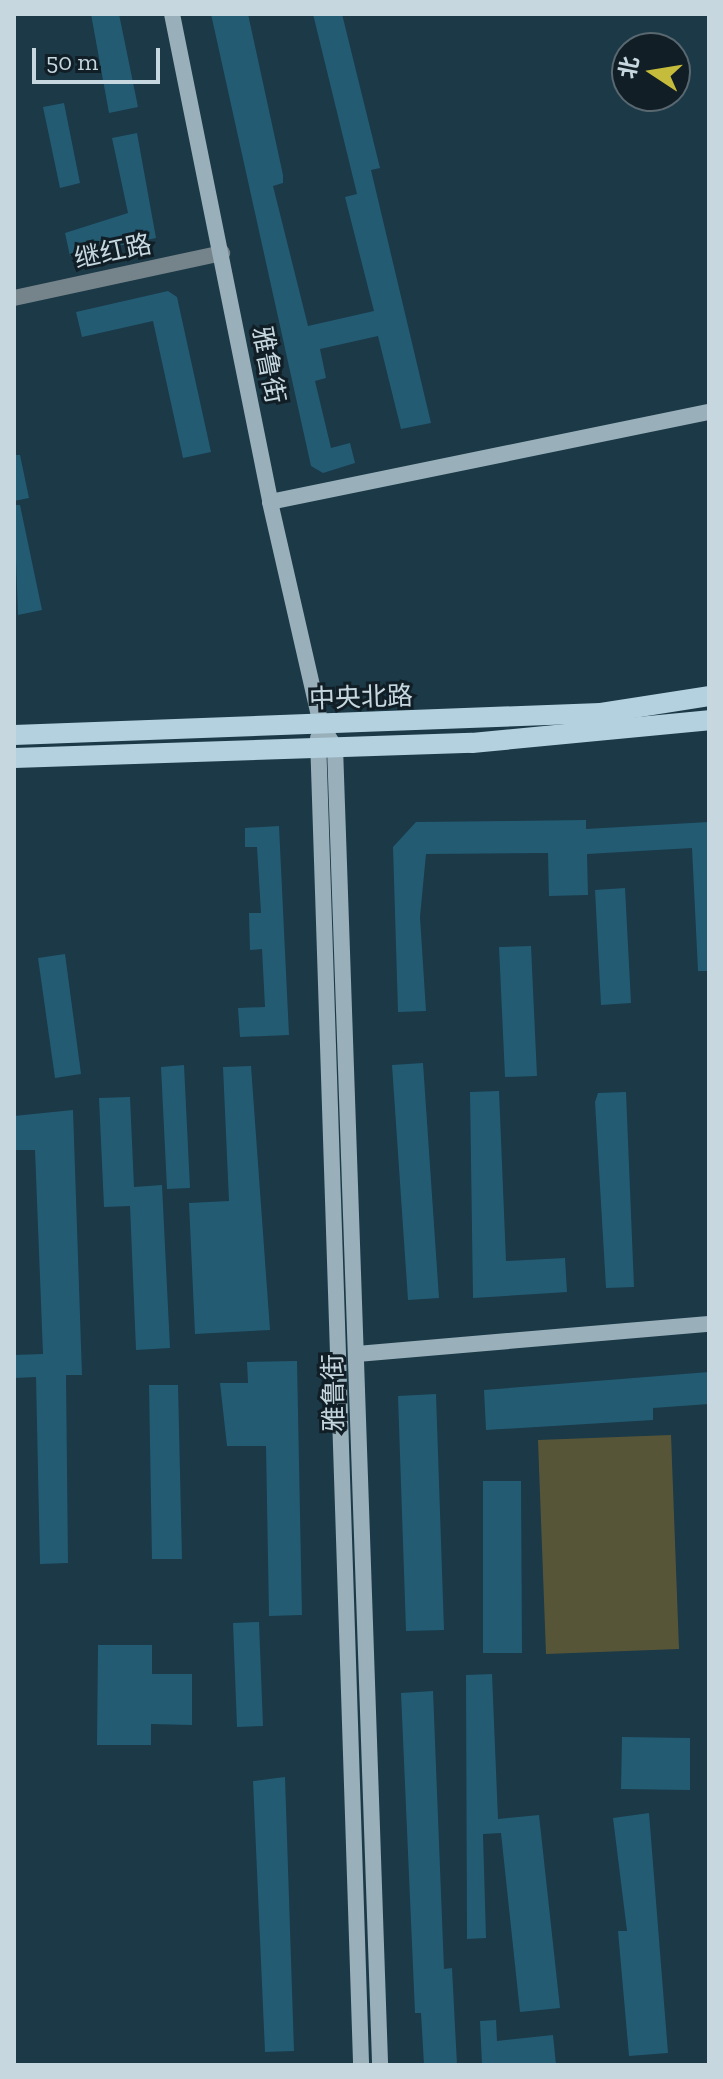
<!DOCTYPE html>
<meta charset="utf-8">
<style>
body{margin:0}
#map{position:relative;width:723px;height:2079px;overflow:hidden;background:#1b3947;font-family:"Zilla Slab","Noto Sans SC",serif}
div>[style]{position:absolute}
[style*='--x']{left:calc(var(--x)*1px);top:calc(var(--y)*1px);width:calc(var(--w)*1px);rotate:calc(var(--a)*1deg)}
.green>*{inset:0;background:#575537}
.building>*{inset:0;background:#235b73}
.street>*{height:16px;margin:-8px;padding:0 8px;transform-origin:8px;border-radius:8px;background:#75838a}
.secondary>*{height:16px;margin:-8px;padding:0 8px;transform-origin:8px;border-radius:8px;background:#99afba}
.primary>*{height:20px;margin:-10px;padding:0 10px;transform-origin:10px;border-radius:10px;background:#b4d1e0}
span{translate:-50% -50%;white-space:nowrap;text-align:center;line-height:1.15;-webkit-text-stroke:6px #111e25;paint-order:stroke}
.street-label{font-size:26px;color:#c6d7e0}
.frame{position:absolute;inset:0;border:16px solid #c6d7e0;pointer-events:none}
.north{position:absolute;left:611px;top:32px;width:80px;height:80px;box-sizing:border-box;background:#111e25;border:2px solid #596870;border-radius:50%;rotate:282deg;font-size:22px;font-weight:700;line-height:32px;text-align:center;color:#c6d7e0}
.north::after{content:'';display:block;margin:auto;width:28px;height:36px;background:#c6bc3c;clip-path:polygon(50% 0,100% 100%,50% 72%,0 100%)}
.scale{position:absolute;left:32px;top:48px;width:128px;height:36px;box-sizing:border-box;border:4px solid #c6d7e0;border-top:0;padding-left:10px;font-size:24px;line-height:28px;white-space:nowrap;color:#c6d7e0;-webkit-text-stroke:6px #111e25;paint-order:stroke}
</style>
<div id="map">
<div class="green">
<div style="clip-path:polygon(671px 1435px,679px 1649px,546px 1654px,538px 1440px)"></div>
</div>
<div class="building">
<div style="clip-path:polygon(91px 14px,119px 14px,138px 107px,109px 113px)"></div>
<div style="clip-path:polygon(211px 14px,248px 14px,283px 175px,283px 183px,273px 186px,308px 326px,374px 311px,345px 197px,357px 194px,313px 14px,342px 14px,380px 168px,371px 170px,431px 423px,401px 429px,378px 336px,320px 349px,326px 378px,315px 381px,331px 448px,350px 443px,355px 463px,323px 473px,311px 466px)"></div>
<div style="clip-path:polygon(64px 103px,80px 183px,60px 188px,43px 107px)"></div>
<div style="clip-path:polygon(137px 133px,156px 238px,70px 256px,65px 233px,128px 213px,112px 138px)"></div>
<div style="clip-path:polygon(168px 291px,177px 297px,211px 452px,183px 458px,153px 321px,82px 337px,76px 312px)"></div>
<div style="clip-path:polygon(14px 455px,20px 455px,29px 498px,14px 501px)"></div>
<div style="clip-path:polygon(14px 505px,20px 505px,42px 610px,18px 615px)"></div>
<div style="clip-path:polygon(586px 820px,586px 829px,709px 822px,709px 971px,698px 971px,692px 848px,587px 854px,588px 895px,549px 896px,548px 853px,426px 854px,420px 917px,426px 1011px,398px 1012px,393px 847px,416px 822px)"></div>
<div style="clip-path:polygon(279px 826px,289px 1035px,240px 1037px,238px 1008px,265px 1007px,262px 949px,250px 950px,249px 913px,261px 913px,257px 847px,245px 847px,245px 828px)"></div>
<div style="clip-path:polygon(625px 888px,631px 1003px,601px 1005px,595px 890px)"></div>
<div style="clip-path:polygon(531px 946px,537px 1076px,505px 1077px,499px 947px)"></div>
<div style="clip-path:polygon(65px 954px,81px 1074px,55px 1078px,38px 958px)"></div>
<div style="clip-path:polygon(423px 1063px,439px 1298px,408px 1300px,392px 1065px)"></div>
<div style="clip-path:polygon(184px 1065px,190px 1188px,167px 1189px,161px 1067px)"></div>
<div style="clip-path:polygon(251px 1066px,270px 1330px,195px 1334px,189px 1203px,229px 1201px,223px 1067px)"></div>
<div style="clip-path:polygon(499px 1091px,506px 1261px,565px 1258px,567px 1292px,473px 1298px,470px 1092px)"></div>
<div style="clip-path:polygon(626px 1092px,634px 1287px,606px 1288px,595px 1102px,598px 1093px)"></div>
<div style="clip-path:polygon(130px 1097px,134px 1187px,162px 1185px,170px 1348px,136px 1350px,130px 1206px,104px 1207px,99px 1098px)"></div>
<div style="clip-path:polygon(73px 1110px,82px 1375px,66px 1375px,68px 1563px,40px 1564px,36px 1377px,14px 1378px,14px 1355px,43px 1354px,35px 1150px,14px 1150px,14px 1116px)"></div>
<div style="clip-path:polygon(297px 1361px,302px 1615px,269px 1616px,266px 1446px,227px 1446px,220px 1383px,248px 1383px,247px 1362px)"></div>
<div style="clip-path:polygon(709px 1372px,709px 1404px,653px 1408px,653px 1420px,486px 1430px,484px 1390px)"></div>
<div style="clip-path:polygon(149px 1385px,178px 1385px,182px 1559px,152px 1559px)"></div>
<div style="clip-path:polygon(436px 1394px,444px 1630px,406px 1631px,398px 1396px)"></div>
<div style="clip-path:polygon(483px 1481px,521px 1481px,522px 1653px,483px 1653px)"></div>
<div style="clip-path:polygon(259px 1622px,263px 1726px,237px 1727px,233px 1623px)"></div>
<div style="clip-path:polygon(98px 1645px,152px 1645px,152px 1674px,192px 1674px,192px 1725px,151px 1724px,151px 1745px,97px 1745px)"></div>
<div style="clip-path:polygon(492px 1674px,498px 1819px,539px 1815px,560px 2008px,520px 2012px,501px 1833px,483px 1834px,486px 1938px,467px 1939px,466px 1675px)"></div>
<div style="clip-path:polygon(433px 1691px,444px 1969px,452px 1968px,457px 2065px,424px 2065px,421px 2013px,415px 2013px,401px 1693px)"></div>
<div style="clip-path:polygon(622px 1737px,690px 1738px,690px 1790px,621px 1789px)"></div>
<div style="clip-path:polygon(285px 1777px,294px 2051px,265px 2052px,253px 1781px)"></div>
<div style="clip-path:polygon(649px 1813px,668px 2053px,629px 2056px,618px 1931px,627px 1931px,613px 1818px)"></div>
<div style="clip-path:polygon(496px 2020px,497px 2041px,553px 2035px,556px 2065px,482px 2065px,480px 2021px)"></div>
</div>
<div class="street">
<div style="--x:14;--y:298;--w:213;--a:-12.2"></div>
</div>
<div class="secondary">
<div style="--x:172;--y:14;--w:498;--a:78.6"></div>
<div style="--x:270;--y:502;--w:229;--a:77.1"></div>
<div style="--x:321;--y:725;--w:26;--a:58"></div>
<div style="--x:335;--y:747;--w:1319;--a:88.04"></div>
<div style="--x:270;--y:502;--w:448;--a:-11.6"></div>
<div style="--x:318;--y:738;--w:1328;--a:88.14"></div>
<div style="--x:357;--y:1354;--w:353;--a:-4.9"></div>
</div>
<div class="primary">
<div style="--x:14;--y:735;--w:587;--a:-2.15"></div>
<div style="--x:601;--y:713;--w:109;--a:-8.9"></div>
<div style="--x:14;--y:758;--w:458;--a:-1.9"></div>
<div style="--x:472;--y:743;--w:238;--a:-5.5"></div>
</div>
<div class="street-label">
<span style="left:113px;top:252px;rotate:-12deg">继红路</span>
<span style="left:268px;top:365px;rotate:79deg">雅鲁街</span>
<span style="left:361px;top:698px;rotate:-2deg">中央北路</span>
<span style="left:334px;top:1393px;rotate:-91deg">雅鲁街</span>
</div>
<div class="frame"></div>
<div class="north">北</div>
<div class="scale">50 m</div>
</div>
